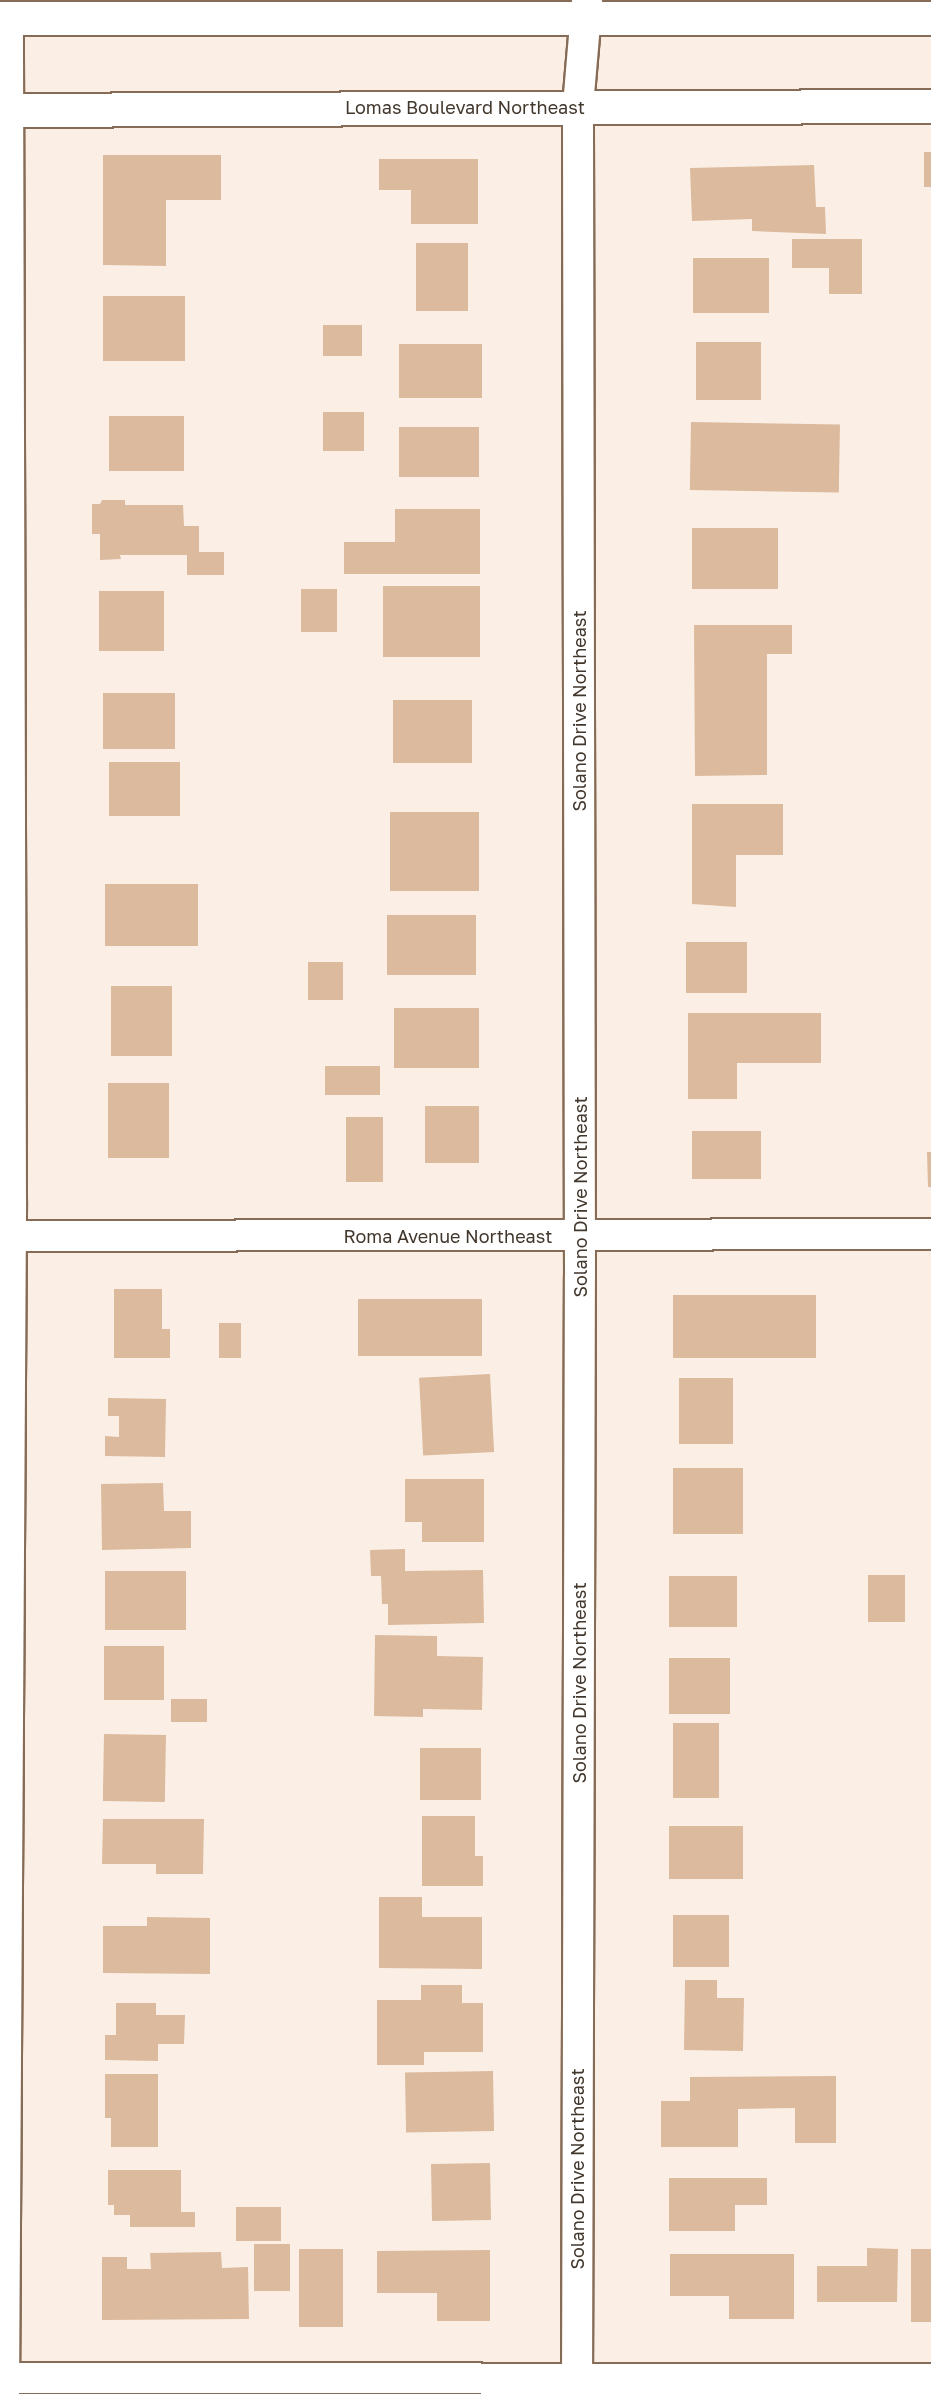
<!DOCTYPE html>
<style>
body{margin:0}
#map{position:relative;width:931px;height:2394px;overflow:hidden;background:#fbefe5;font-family:"Golos Text",sans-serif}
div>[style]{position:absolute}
.building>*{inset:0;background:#dcba9d;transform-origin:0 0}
.roads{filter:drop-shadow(2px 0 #866c56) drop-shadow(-2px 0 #866c56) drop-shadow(0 2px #866c56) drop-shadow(0 -2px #866c56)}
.street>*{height:30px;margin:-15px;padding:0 15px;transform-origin:15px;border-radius:15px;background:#fff}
.secondary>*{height:33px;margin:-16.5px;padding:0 16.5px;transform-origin:16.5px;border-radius:16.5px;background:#fff}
span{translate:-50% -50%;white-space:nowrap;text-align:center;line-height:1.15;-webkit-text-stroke:6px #fff;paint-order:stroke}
.street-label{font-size:18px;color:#42372d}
</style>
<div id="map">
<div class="building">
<i style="left:924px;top:152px;width:7px;height:35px"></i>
<i style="clip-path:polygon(103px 155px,221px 155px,221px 200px,166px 200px,166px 266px,103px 265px)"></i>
<i style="clip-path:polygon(379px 159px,478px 159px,478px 224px,411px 224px,411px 190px,379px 190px)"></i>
<i style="clip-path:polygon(814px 165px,816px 207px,825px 207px,826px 234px,752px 231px,752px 219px,692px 221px,690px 168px)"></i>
<i style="clip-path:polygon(792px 239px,862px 239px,862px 294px,829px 294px,829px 268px,792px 268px)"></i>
<i style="left:416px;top:243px;width:52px;height:68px"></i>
<i style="left:693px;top:258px;width:76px;height:55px"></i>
<i style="left:103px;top:296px;width:82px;height:65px"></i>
<i style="left:323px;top:325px;width:39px;height:31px"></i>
<i style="left:696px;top:342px;width:65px;height:58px"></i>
<i style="left:399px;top:344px;width:83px;height:54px"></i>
<i style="left:323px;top:412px;width:41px;height:39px"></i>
<i style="left:109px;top:416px;width:75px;height:55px"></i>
<i style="left:691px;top:422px;width:149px;height:68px;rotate:1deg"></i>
<i style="left:399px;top:427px;width:80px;height:50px"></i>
<i style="clip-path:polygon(102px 500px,125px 500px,125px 505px,183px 505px,184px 526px,199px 526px,199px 552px,224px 552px,224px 575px,187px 575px,187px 555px,120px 555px,121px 559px,100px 560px,100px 534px,92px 534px,92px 504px,100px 504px)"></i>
<i style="clip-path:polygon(395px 509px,480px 509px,480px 574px,344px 574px,344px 542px,395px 542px)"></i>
<i style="left:692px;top:528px;width:86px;height:61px"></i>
<i style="left:383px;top:586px;width:97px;height:71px"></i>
<i style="left:301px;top:589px;width:36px;height:43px"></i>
<i style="left:99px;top:591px;width:65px;height:60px"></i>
<i style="clip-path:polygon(694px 625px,792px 625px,792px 654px,767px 654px,767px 775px,695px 776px)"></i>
<i style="left:103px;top:693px;width:72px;height:56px"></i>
<i style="left:393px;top:700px;width:79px;height:63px"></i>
<i style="left:109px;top:762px;width:71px;height:54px"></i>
<i style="clip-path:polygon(692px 804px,783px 804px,783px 855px,736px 855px,736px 907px,692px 904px)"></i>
<i style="left:390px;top:812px;width:89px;height:79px"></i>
<i style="left:105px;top:884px;width:93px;height:62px"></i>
<i style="left:387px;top:915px;width:89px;height:60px"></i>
<i style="left:686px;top:942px;width:61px;height:51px"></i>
<i style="left:308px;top:962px;width:35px;height:38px"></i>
<i style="left:111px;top:986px;width:61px;height:70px"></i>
<i style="left:394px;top:1008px;width:85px;height:60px"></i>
<i style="clip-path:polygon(688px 1013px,821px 1013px,821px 1063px,737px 1063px,737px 1099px,688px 1099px)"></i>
<i style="left:325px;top:1066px;width:55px;height:29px"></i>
<i style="left:108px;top:1083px;width:61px;height:75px"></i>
<i style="left:425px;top:1106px;width:54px;height:57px"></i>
<i style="left:346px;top:1117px;width:37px;height:65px"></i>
<i style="left:692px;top:1131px;width:69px;height:48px"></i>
<i style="clip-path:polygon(927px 1152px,931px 1152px,931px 1187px,928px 1187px)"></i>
<i style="clip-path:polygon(114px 1289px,162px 1289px,162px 1329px,170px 1329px,170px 1358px,114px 1358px)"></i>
<i style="left:673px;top:1295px;width:143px;height:63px"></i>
<i style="left:358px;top:1299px;width:124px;height:57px"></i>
<i style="left:219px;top:1323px;width:22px;height:35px"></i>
<i style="left:490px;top:1374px;width:78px;height:71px;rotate:87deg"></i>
<i style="left:679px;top:1378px;width:54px;height:66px"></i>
<i style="clip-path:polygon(108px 1398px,166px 1399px,165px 1457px,105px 1456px,105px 1436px,119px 1437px,119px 1416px,108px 1416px)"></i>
<i style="left:673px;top:1468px;width:70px;height:66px"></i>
<i style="clip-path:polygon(405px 1479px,484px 1479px,484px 1542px,422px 1542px,422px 1522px,405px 1522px)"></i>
<i style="clip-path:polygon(163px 1483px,164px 1511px,191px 1511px,191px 1548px,102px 1550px,101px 1484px)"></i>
<i style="clip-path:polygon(405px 1549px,405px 1571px,483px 1570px,484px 1623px,388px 1625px,388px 1604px,382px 1604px,381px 1576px,371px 1576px,370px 1550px)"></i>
<i style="left:105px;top:1571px;width:81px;height:59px"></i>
<i style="left:868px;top:1575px;width:37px;height:47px"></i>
<i style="left:669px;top:1576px;width:68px;height:51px"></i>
<i style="clip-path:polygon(375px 1635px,437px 1636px,437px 1656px,483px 1657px,482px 1710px,423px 1709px,423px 1717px,374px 1716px)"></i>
<i style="left:104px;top:1646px;width:60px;height:54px"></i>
<i style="left:669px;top:1658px;width:61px;height:56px"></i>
<i style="left:171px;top:1699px;width:36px;height:23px"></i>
<i style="left:673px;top:1723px;width:46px;height:75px"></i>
<i style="left:104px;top:1734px;width:62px;height:67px;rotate:1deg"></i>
<i style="left:420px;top:1748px;width:61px;height:52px"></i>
<i style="clip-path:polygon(422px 1816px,475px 1816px,475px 1856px,483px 1856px,483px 1886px,422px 1886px)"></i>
<i style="clip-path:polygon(103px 1819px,204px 1819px,203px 1874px,156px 1874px,156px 1864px,102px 1864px)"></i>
<i style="left:669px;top:1826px;width:74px;height:53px"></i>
<i style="clip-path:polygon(379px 1897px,422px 1897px,422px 1917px,482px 1917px,482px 1969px,379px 1968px)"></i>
<i style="left:673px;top:1915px;width:56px;height:52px"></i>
<i style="clip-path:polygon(147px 1917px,210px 1918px,210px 1974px,103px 1973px,103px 1926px,147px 1926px)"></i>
<i style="clip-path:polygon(685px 1980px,717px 1980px,717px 1998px,744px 1998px,743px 2051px,684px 2050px)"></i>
<i style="clip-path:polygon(421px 1985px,462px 1985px,462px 2003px,483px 2003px,483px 2052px,424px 2052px,424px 2065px,377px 2065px,377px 2000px,421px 2000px)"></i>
<i style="clip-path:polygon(116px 2003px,156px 2003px,156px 2015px,185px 2015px,184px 2044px,158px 2044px,158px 2061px,105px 2060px,105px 2035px,116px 2035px)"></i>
<i style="left:493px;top:2071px;width:60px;height:88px;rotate:89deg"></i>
<i style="clip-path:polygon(105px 2074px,158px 2074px,158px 2147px,111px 2147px,111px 2118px,105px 2118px)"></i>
<i style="clip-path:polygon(836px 2076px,836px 2143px,795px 2143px,795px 2108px,738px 2109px,738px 2147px,661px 2147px,661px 2101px,690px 2101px,690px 2077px)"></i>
<i style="left:490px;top:2163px;width:57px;height:59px;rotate:89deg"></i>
<i style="clip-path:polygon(108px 2170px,181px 2170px,181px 2212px,195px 2212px,195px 2227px,130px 2227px,130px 2215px,114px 2215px,114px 2205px,108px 2205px)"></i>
<i style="clip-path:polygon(669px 2178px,767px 2178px,767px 2205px,735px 2205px,735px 2231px,669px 2231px)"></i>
<i style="left:236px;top:2207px;width:45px;height:34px"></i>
<i style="left:254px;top:2244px;width:36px;height:47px"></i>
<i style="clip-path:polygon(867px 2248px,898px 2249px,897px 2302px,817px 2302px,817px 2266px,867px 2266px)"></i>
<i style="left:299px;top:2249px;width:44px;height:78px"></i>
<i style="left:911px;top:2249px;width:20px;height:73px"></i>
<i style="clip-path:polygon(490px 2250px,490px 2321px,437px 2321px,437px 2293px,377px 2293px,377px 2251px)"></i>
<i style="clip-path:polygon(221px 2252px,222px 2268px,248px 2267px,249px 2319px,102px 2320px,102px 2257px,127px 2257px,127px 2269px,151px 2269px,150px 2253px)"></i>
<i style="clip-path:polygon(670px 2254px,794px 2254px,794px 2319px,729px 2319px,729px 2296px,670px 2296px)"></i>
</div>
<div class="roads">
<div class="street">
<i style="left:0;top:1236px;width:931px;rotate:-0.12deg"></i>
<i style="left:0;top:2378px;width:931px;rotate:0.06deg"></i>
<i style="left:4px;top:2394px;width:1193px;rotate:-89.66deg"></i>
<i style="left:11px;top:1201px;width:1183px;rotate:-90.15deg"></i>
<i style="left:577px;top:2394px;width:1119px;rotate:-89.85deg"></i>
<i style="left:580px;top:1275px;width:1169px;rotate:-90.1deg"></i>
<i style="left:578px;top:106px;width:106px;rotate:-85.1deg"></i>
</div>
<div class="secondary">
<i style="left:0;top:18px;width:931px"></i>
<i style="left:0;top:110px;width:931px;rotate:-0.25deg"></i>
</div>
</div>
<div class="street-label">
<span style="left:465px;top:107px">Lomas Boulevard Northeast</span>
<span style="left:579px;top:711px;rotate:-90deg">Solano Drive Northeast</span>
<span style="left:580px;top:1197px;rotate:-90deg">Solano Drive Northeast</span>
<span style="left:448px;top:1236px">Roma Avenue Northeast</span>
<span style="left:579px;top:1683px;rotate:-90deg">Solano Drive Northeast</span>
<span style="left:577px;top:2169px;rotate:-90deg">Solano Drive Northeast</span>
</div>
</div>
